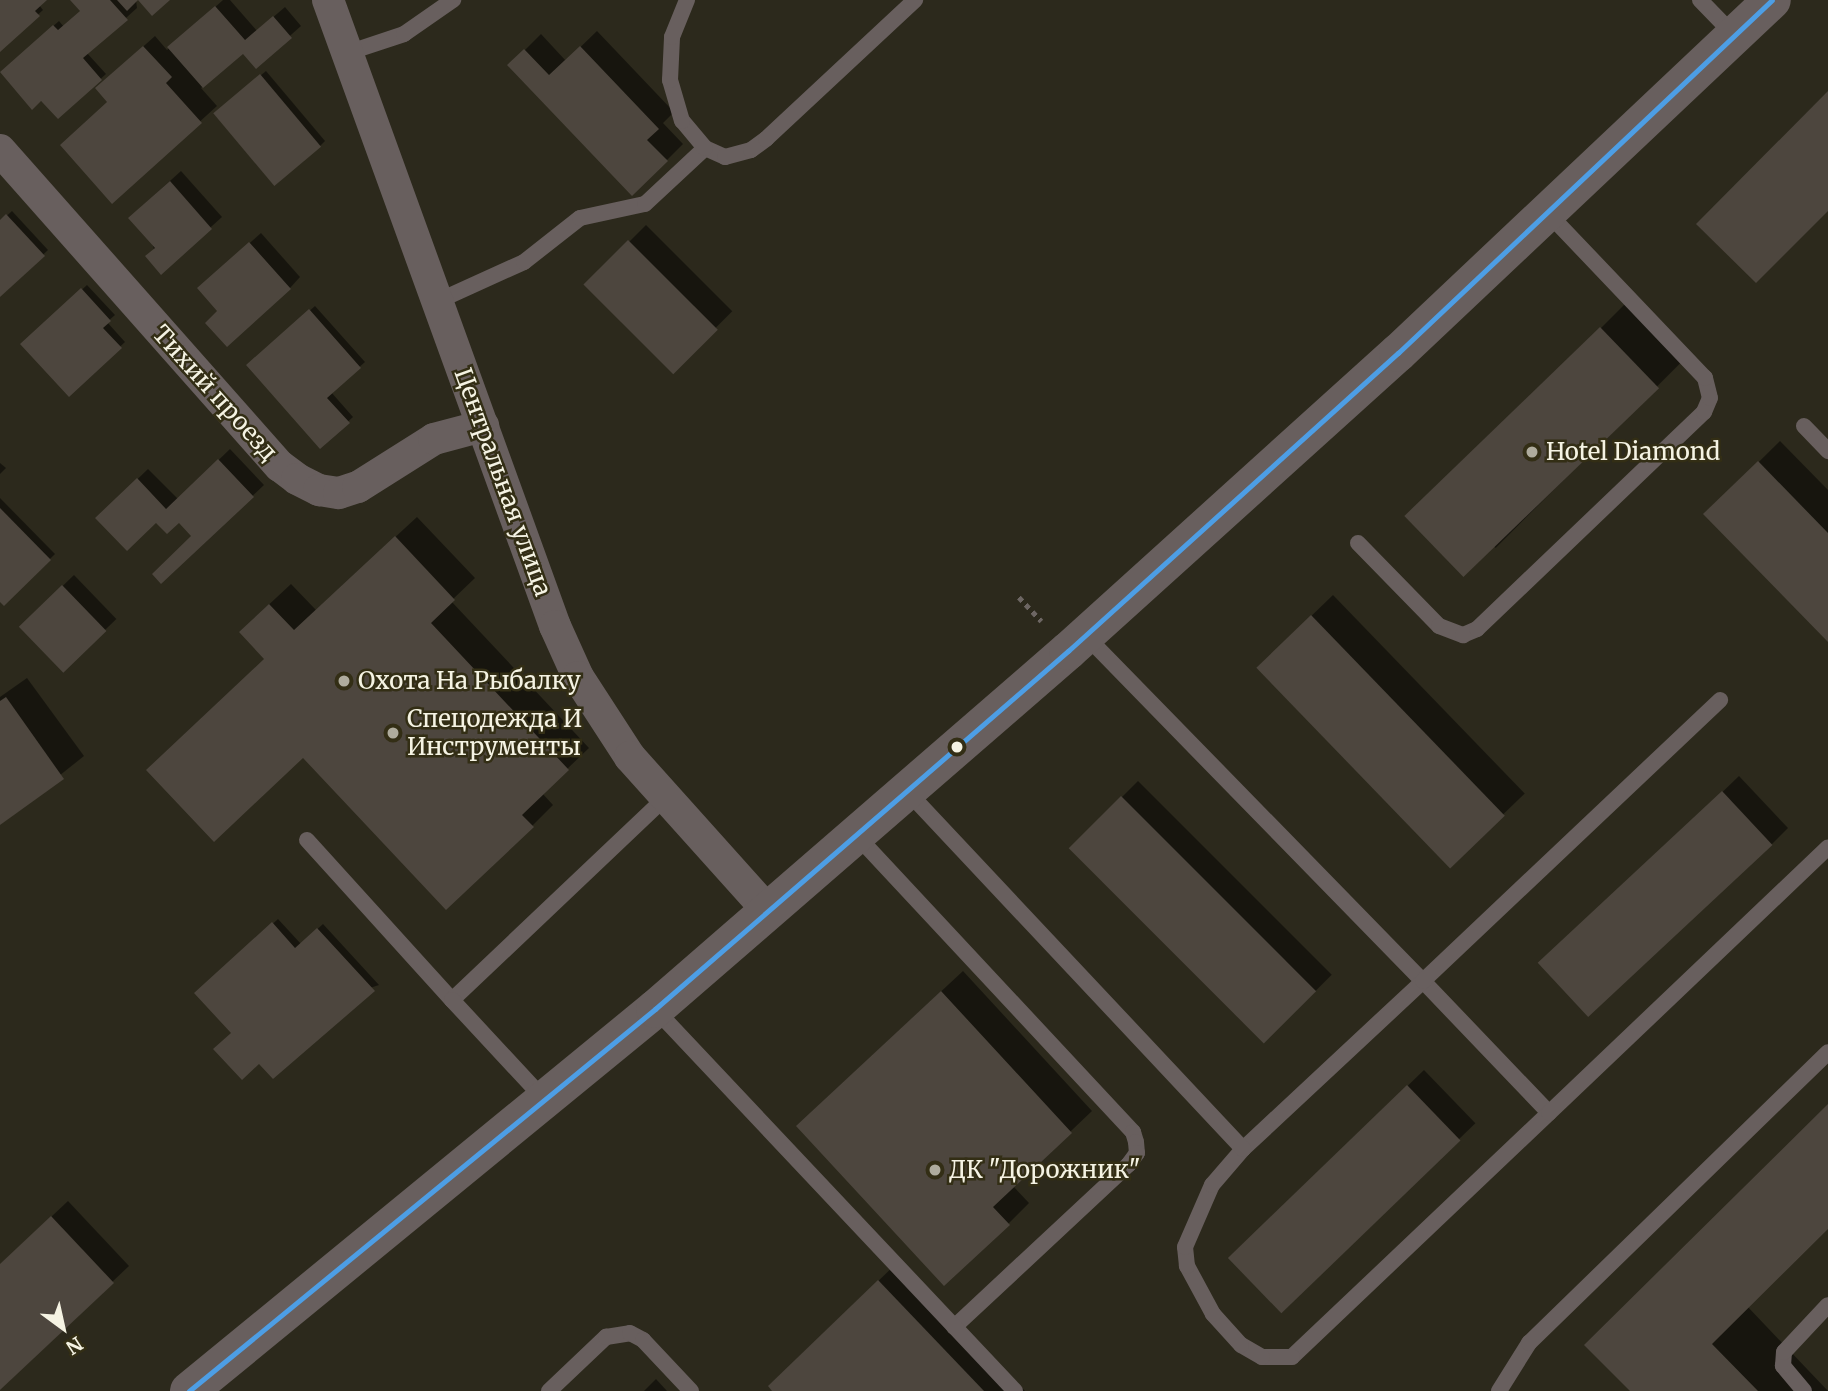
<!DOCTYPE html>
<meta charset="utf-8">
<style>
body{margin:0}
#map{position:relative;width:1828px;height:1391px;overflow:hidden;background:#2c291c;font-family:Merriweather,serif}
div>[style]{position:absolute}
.shadow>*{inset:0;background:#0007;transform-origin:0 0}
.building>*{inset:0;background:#4d463e;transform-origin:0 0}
.path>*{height:4.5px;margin-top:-2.25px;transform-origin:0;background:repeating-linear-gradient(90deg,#6d6663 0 5px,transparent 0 10px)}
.service>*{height:16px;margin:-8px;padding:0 8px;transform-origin:8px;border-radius:8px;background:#685f5e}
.minor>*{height:32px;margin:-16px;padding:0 16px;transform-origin:16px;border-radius:16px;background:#685f5e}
.tertiary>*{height:38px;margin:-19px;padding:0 19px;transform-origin:19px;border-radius:19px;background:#685f5e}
.bus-1>*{height:5px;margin:-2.5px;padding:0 2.5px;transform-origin:2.5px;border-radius:2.5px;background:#4d9ee5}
.dots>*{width:19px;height:19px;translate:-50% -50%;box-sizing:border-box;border:4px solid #332e15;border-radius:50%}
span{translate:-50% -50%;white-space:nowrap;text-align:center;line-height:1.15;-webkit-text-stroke:5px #332e15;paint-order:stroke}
.street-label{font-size:24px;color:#f5f3e3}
.poi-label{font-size:24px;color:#f5f3e3}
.left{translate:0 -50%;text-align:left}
.north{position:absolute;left:28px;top:1293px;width:70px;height:70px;-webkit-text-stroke:5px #332e15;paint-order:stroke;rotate:147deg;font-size:19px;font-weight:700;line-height:28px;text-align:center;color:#f5f3e3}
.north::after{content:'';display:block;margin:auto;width:24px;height:32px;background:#f5f3e3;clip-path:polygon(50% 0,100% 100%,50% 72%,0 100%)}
</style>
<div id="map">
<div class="shadow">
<i style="clip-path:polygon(0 0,45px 0,39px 5px,43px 10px,0 49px)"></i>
<i style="clip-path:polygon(72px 0,136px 0,137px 8px,87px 53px,106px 74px,58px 117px,6px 68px,59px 21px,64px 27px,82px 11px)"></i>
<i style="clip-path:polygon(223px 0,230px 0,257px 31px,285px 7px,301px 26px,256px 66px,243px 51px,201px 88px,217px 106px,112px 201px,108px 78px,155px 36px,167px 50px)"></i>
<i style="clip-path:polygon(597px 31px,674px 112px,663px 123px,683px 144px,667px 160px,510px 65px,541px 34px,566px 61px)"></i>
<i style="clip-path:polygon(266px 71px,325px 141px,320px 146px,220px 109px)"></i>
<i style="clip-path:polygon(181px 171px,222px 217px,161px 272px,141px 207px)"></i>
<i style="clip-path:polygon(12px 211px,48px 250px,0 295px,0 222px)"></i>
<i style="left:646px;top:225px;width:122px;height:85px;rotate:45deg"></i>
<i style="clip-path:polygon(261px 233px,300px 277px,290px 288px,219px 311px,210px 278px)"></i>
<i style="clip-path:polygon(87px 285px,115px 315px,107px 322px,125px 342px,69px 394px,23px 344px)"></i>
<i style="left:1630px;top:299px;width:81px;height:271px;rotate:45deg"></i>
<i style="clip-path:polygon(315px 306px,365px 362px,331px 392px,353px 417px,320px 447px,253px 361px)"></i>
<i style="clip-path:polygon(1780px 441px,1828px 490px,1828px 640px,1706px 514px)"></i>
<i style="clip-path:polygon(230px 449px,264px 485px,162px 582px,194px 536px,179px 520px,97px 518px,148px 469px,178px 499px)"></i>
<i style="clip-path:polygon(0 463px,6px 468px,0 474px)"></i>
<i style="clip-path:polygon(0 498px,55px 554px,4px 604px,0 599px)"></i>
<i style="clip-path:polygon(417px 517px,475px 578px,451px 601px,589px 748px,542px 793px,553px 805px,532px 826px,266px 658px,262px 611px,291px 584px,316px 610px)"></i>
<i style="left:74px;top:575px;width:61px;height:74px;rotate:46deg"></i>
<i style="left:1333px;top:595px;width:276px;height:104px;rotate:46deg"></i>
<i style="clip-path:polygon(27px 678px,84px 756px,0 823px,0 697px)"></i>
<i style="clip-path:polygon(1739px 776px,1788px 828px,1772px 844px,1559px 949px)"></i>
<i style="left:1138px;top:781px;width:274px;height:95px;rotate:45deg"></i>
<i style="clip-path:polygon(278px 919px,301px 944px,323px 924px,379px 985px,233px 1033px,197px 993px)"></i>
<i style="clip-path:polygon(963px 971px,1092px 1111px,1013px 1186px,1029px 1203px,1008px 1224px,819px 1105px)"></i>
<i style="left:1424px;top:1070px;width:74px;height:269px;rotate:46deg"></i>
<i style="clip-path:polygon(1828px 1106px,1828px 1226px,1747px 1306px,1828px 1391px,1632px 1391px)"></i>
<i style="clip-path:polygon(68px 1201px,129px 1266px,0 1388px,0 1265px)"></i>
<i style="clip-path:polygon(900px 1260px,1025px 1391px,775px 1391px,791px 1365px)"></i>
<i style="clip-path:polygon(656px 1379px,667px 1391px,644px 1391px)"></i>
</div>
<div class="building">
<i style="clip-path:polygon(0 0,47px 0,35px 11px,40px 16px,0 52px)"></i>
<i style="clip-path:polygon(70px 0,110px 0,128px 20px,83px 58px,102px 80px,58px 119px,41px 101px,32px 110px,0 72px,53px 25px,58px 30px,80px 11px)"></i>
<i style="clip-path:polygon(117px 0,170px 0,152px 16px,138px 0,127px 11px)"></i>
<i style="clip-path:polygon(215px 6px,245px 40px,273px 16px,292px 38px,256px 69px,243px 54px,203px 88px,167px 47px)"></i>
<i style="clip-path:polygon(143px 46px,172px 77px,166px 83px,202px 123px,112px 204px,60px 145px,107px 102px,95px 88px)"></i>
<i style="clip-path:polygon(580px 46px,659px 129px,647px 140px,668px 161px,632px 196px,507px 65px,524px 49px,549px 75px)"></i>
<i style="left:260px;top:74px;width:95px;height:61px;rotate:50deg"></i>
<i style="clip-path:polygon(1828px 91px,1828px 211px,1756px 283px,1696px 224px)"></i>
<i style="clip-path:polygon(170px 181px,212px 229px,161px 275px,145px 256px,155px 248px,128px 218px)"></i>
<i style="clip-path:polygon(6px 214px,45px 256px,0 297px,0 220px)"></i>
<i style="left:628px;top:240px;width:127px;height:63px;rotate:45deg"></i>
<i style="clip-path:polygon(249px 242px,291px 289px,227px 347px,205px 323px,217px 311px,197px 288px)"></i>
<i style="clip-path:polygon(81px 288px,111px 321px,103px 328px,122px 348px,69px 397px,20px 344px)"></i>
<i style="clip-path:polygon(309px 309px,361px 368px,327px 398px,350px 423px,320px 449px,246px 365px)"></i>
<i style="left:1600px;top:327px;width:85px;height:272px;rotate:46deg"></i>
<i style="clip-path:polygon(218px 459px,254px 497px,161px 584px,152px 574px,191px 536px,179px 523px,167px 534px,156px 523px,127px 551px,95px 518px,137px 478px,166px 509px)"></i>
<i style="clip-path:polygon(1758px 461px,1828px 533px,1828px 642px,1703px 514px)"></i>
<i style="clip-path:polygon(0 508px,51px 560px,4px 606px,0 602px)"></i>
<i style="clip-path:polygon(395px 536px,455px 600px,431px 623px,569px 770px,522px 815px,534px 827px,446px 910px,303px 758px,214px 842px,146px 770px,264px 659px,239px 632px,269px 604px,294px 630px)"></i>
<i style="left:62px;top:585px;width:64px;height:60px;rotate:46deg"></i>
<i style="left:1311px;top:615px;width:279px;height:76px;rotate:46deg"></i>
<i style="clip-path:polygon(6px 697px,64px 779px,0 825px,0 701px)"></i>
<i style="left:1722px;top:791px;width:74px;height:252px;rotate:47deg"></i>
<i style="left:1121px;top:796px;width:276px;height:74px;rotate:45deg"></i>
<i style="clip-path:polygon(272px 922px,295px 948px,317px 928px,375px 991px,273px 1079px,259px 1064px,242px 1080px,213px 1049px,231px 1033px,194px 993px)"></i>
<i style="clip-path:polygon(941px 991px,1072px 1133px,993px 1207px,1010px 1225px,944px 1286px,796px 1126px)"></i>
<i style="left:1407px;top:1085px;width:77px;height:249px;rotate:46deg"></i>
<i style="clip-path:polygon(1828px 1104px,1828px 1229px,1712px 1344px,1758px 1391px,1630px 1391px,1584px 1345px)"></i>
<i style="clip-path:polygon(51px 1216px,114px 1283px,0 1390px,0 1264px)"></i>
<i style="clip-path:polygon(878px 1280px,984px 1391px,772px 1391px,768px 1386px)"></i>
</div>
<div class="path">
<i style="left:1019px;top:597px;width:33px;rotate:47deg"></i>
</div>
<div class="service">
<i style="left:1700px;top:0;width:50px;rotate:45.8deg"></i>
<i style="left:347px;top:53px;width:60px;rotate:-18.4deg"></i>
<i style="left:404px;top:34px;width:60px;rotate:-34.8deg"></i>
<i style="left:705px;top:148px;width:22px;rotate:24deg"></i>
<i style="left:725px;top:157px;width:27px;rotate:-15deg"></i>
<i style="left:751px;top:150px;width:19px;rotate:-36deg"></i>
<i style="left:766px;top:139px;width:204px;rotate:-43deg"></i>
<i style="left:438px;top:301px;width:94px;rotate:-24.4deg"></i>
<i style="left:524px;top:262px;width:71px;rotate:-38.2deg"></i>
<i style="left:580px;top:218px;width:66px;rotate:-12.2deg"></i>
<i style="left:645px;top:204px;width:82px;rotate:-43deg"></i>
<i style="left:705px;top:148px;width:35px;rotate:-130deg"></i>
<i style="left:682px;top:121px;width:43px;rotate:-106.3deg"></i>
<i style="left:670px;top:80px;width:43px;rotate:-87.3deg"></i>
<i style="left:672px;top:37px;width:40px;rotate:-68deg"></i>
<i style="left:1804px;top:426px;width:35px;rotate:46deg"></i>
<i style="left:1358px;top:543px;width:116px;rotate:45.7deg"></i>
<i style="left:1439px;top:626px;width:26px;rotate:21deg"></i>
<i style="left:1463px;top:635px;width:15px;rotate:-23deg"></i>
<i style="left:1477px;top:629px;width:314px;rotate:-43.7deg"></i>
<i style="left:1704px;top:412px;width:15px;rotate:-67deg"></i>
<i style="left:1710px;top:398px;width:21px;rotate:-104deg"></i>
<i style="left:1705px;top:378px;width:229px;rotate:-133.6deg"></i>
<i style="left:1085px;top:635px;width:484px;rotate:45.7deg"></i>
<i style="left:1423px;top:981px;width:182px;rotate:46.3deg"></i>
<i style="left:1549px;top:1113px;width:354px;rotate:136.5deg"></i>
<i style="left:1292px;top:1357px;width:30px;rotate:180deg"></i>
<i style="left:1262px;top:1357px;width:24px;rotate:-150deg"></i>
<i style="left:1241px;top:1345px;width:42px;rotate:-132.1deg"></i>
<i style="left:1213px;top:1314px;width:55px;rotate:-118.4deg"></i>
<i style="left:1187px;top:1266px;width:19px;rotate:-96deg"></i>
<i style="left:1185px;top:1247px;width:68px;rotate:-66.5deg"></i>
<i style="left:1212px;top:1185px;width:48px;rotate:-49.3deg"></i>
<i style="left:1243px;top:1149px;width:246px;rotate:-43deg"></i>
<i style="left:1423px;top:981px;width:409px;rotate:-43.4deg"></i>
<i style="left:907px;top:791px;width:491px;rotate:46.8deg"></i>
<i style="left:857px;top:836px;width:405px;rotate:47deg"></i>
<i style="left:1133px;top:1132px;width:10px;rotate:73deg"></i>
<i style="left:1136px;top:1142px;width:11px;rotate:85deg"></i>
<i style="left:1137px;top:1153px;width:14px;rotate:126deg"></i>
<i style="left:1129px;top:1164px;width:239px;rotate:137deg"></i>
<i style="left:307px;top:840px;width:216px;rotate:47.8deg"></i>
<i style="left:452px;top:1000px;width:295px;rotate:-43.5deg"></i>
<i style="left:452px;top:1000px;width:137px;rotate:47.1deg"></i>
<i style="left:655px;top:1009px;width:525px;rotate:46.7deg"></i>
<i style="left:1549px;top:1113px;width:385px;rotate:-43.6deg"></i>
<i style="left:549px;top:1391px;width:79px;rotate:-43.5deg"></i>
<i style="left:606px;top:1337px;width:24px;rotate:-9deg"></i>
<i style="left:630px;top:1333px;width:15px;rotate:28deg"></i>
<i style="left:643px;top:1340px;width:70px;rotate:46.7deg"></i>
<i style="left:1499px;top:1391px;width:57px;rotate:-58deg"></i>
<i style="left:1529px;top:1343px;width:417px;rotate:-44.2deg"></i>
<i style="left:1804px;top:1391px;width:33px;rotate:-130deg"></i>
<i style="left:1783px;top:1366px;width:14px;rotate:-86deg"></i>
<i style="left:1784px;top:1352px;width:64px;rotate:-46.9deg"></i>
</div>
<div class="minor">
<i style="left:328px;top:0;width:666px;rotate:70.07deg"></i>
<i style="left:555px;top:626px;width:56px;rotate:65.7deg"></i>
<i style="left:578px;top:677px;width:95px;rotate:57deg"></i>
<i style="left:630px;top:757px;width:208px;rotate:48.1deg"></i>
<i style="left:0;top:150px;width:422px;rotate:48.5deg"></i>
<i style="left:280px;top:466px;width:21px;rotate:37deg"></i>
<i style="left:297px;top:479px;width:25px;rotate:27deg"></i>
<i style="left:319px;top:490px;width:20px;rotate:9deg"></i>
<i style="left:339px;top:493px;width:20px;rotate:-18deg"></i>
<i style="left:358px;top:487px;width:90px;rotate:-32.3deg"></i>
<i style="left:434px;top:439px;width:51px;rotate:-14.9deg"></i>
</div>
<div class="tertiary">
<i style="left:189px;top:1391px;width:603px;rotate:-39.34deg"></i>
<i style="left:655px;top:1009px;width:547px;rotate:-40.92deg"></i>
<i style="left:1068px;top:651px;width:445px;rotate:-42.1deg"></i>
<i style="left:1398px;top:353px;width:514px;rotate:-43.35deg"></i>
</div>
<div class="bus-1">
<i style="left:189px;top:1391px;width:603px;rotate:-39.34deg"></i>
<i style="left:655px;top:1009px;width:547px;rotate:-40.92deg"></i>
<i style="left:1068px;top:651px;width:445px;rotate:-42.1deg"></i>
<i style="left:1398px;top:353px;width:514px;rotate:-43.35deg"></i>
</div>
<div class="dots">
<i style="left:1532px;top:452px;background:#afac9d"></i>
<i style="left:344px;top:681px;background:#afac9d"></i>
<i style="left:393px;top:733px;background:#afac9d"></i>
<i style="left:957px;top:747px;background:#f5f3e3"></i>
<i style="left:935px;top:1170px;background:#afac9d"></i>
</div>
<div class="street-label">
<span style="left:215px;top:393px;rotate:48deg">Тихий проезд</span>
<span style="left:503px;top:482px;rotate:70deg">Центральная улица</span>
</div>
<div class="poi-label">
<span class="left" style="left:1546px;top:452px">Hotel Diamond</span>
<span class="left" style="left:358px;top:681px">Охота На Рыбалку</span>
<span class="left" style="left:407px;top:733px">Спецодежда И<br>Инструменты</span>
<span class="left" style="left:949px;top:1170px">ДК "Дорожник"</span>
</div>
<div class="north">N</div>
</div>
